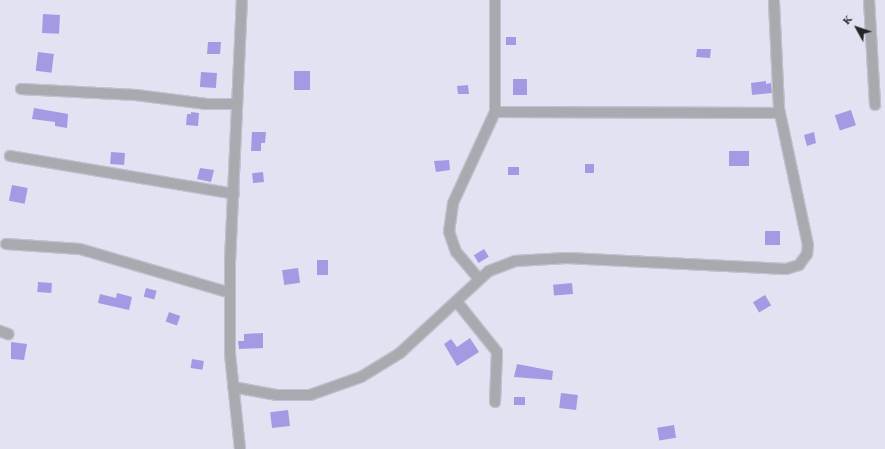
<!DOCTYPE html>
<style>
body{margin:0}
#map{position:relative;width:885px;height:449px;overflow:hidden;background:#e3e2f2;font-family:Spectral,serif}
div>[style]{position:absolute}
.building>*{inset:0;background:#a39ae4;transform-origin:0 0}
.roads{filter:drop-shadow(1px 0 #c1c0ce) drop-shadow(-1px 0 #c1c0ce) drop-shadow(0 1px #c1c0ce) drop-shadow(0 -1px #c1c0ce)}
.minor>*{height:10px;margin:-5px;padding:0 5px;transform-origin:5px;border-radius:5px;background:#a9a9b0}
span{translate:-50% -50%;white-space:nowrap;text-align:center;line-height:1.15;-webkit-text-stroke:3px #e3e2f2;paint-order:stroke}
.north{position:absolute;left:837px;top:8px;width:40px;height:40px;-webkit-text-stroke:3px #e3e2f2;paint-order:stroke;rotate:310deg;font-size:11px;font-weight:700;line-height:16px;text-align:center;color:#242429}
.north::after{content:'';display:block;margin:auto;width:14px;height:18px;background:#242429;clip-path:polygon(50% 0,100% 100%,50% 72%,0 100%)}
</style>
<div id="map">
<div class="building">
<i style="left:43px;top:14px;width:17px;height:19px;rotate:3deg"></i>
<i style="left:516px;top:37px;width:8px;height:10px;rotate:90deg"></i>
<i style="clip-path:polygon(208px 42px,221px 42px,220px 54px,207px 54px)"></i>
<i style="clip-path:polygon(697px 49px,711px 49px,710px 58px,696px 57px)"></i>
<i style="left:38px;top:52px;width:16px;height:19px;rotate:7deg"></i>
<i style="left:294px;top:71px;width:16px;height:19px"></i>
<i style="left:201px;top:72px;width:16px;height:15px;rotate:4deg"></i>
<i style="left:513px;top:79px;width:14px;height:16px"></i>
<i style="clip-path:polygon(766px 81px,766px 84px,771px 83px,772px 93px,752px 95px,751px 83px)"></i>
<i style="clip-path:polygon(468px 85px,469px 94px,458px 94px,457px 86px)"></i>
<i style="clip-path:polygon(34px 108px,68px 114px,67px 128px,55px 126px,55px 122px,32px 119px)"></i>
<i style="left:851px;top:110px;width:16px;height:17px;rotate:72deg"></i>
<i style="clip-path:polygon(191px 112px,199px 113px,198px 126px,186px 125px,187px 114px,191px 114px)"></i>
<i style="clip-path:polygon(252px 132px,266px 132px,265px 143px,261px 143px,261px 151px,251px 151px)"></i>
<i style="clip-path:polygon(814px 132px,816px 143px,807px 146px,804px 135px)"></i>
<i style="left:749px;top:151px;width:15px;height:20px;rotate:90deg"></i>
<i style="left:111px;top:152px;width:14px;height:12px;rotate:4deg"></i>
<i style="clip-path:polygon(449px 160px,450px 170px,436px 172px,434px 161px)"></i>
<i style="left:594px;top:164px;width:9px;height:9px;rotate:90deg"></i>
<i style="left:508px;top:167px;width:11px;height:8px"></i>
<i style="clip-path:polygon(200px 168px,214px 170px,211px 182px,197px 179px)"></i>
<i style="left:263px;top:172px;width:10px;height:11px;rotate:84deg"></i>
<i style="left:12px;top:185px;width:16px;height:16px;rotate:11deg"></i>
<i style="left:765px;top:231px;width:15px;height:14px"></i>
<i style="left:484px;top:249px;width:9px;height:12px;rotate:58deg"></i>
<i style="left:328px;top:260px;width:15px;height:11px;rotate:90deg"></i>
<i style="left:298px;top:268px;width:15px;height:16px;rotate:82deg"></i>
<i style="left:38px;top:282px;width:14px;height:10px;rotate:4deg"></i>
<i style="left:572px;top:283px;width:11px;height:19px;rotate:85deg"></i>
<i style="left:146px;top:288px;width:11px;height:9px;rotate:15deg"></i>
<i style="clip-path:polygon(117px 293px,132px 297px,129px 310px,98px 303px,100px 294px,116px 298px)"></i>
<i style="left:765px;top:295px;width:12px;height:14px;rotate:59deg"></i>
<i style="left:169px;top:312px;width:12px;height:10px;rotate:20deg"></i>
<i style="clip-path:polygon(263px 333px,263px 348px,239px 349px,238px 341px,244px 341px,244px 334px)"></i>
<i style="clip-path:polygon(470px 338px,479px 352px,457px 366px,444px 344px,451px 339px,457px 347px)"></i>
<i style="clip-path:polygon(11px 342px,27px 344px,24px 360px,11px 359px)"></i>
<i style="left:192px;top:359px;width:12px;height:9px;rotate:9deg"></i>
<i style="clip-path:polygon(517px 364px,553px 371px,552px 380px,514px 377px)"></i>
<i style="left:561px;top:393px;width:17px;height:15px;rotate:7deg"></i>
<i style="left:514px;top:397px;width:11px;height:8px"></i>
<i style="left:288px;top:410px;width:16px;height:18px;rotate:83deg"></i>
<i style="left:674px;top:425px;width:13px;height:17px;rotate:81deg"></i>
</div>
<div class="roads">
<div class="minor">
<i style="left:869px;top:0;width:105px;rotate:86.7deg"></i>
<i style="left:21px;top:89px;width:115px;rotate:3deg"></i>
<i style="left:136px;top:95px;width:71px;rotate:7.3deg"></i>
<i style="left:206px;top:104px;width:31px"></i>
<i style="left:495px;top:112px;width:285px;rotate:0.2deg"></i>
<i style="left:10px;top:156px;width:227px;rotate:9.6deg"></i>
<i style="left:6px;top:244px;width:74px;rotate:3.9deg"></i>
<i style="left:80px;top:249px;width:156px;rotate:16.3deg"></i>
<i style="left:479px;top:279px;width:35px;rotate:-130deg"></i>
<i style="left:456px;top:252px;width:21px;rotate:-109deg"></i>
<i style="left:449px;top:232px;width:29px;rotate:-82deg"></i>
<i style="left:453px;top:203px;width:100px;rotate:-65.2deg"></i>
<i style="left:495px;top:112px;width:112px;rotate:-90deg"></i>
<i style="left:457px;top:302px;width:64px;rotate:51.3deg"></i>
<i style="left:497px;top:352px;width:50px;rotate:92.3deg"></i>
<i style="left:0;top:331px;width:9px;rotate:21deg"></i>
<i style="left:233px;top:387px;width:45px;rotate:10.3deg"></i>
<i style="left:277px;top:395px;width:33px"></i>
<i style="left:310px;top:395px;width:54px;rotate:-19.4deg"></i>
<i style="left:361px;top:377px;width:46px;rotate:-31.6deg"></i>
<i style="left:400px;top:353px;width:121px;rotate:-42.7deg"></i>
<i style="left:489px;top:271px;width:28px;rotate:-21deg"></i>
<i style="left:515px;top:261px;width:52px;rotate:-3.3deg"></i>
<i style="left:567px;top:258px;width:219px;rotate:2.9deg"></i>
<i style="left:786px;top:269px;width:14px;rotate:-17deg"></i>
<i style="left:799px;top:265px;width:14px;rotate:-54deg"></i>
<i style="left:807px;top:254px;width:9px;rotate:-84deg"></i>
<i style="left:808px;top:245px;width:140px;rotate:-102deg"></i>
<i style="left:779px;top:108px;width:108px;rotate:-92.7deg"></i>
<i style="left:240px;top:449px;width:96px;rotate:-96deg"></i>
<i style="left:230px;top:354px;width:92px;rotate:-90deg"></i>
<i style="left:230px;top:262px;width:262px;rotate:-87.4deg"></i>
</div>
</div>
<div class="north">K</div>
</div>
